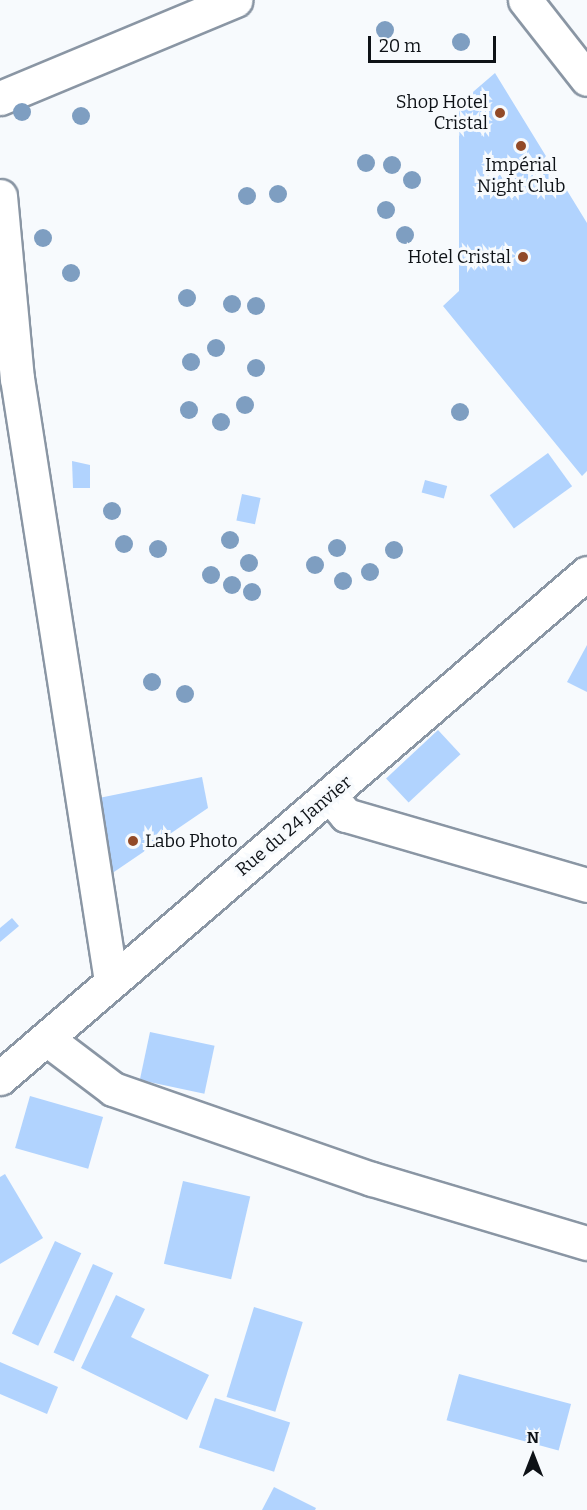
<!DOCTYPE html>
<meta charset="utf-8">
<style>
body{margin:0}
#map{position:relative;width:587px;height:1510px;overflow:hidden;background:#f7fafd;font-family:Bitter,serif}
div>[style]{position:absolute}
.building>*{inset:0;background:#b1d3fe;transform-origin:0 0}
.roads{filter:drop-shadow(2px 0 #8a96a4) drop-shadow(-2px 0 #8a96a4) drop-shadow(0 2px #8a96a4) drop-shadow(0 -2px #8a96a4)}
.minor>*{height:33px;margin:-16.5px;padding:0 16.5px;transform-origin:16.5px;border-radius:16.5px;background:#fff}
.trees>*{width:18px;height:18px;margin:-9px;border-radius:50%;background:#7e9ec1}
.dots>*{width:16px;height:16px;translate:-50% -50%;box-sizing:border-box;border:3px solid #f7fafd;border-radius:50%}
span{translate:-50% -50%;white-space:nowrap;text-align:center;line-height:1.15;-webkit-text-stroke:6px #f7fafd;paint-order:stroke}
.poi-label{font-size:18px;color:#0e1217}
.right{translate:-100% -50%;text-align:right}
.left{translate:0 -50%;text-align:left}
.street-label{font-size:18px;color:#0e1217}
.north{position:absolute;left:503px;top:1426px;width:60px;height:60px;-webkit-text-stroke:4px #f7fafd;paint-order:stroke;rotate:0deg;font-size:16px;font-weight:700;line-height:24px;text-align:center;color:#0e1217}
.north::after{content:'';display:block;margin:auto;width:21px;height:27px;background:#0e1217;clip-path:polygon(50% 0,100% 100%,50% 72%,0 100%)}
.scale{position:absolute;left:368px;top:36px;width:128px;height:27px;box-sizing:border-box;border:3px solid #0e1217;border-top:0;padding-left:8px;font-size:18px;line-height:21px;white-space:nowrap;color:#0e1217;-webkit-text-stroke:4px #f7fafd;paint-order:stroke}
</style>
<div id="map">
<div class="building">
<i style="clip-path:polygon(495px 73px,587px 223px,587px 471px,582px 476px,443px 306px,459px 291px,459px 104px)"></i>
<i style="left:548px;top:453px;width:41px;height:72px;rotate:54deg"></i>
<i style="clip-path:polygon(72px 461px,90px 465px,90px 488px,73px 488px)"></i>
<i style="left:425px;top:480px;width:23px;height:13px;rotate:15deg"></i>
<i style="left:242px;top:494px;width:19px;height:27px;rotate:12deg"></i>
<i style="clip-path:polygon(587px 645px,587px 692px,567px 682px)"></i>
<i style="left:438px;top:730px;width:33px;height:71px;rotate:47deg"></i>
<i style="clip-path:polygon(202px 777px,208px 808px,111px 874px,99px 798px)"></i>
<i style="clip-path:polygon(12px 918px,19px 926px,0 942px,0 928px)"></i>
<i style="left:150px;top:1032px;width:66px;height:49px;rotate:12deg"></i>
<i style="left:30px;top:1096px;width:76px;height:54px;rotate:16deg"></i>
<i style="clip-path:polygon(5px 1174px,43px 1238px,0 1264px,0 1177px)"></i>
<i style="left:183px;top:1181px;width:69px;height:85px;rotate:13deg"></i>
<i style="left:55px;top:1241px;width:29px;height:102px;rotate:25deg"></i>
<i style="left:93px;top:1264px;width:22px;height:97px;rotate:24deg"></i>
<i style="clip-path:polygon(116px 1295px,145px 1309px,131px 1337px,209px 1375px,187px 1420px,81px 1368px)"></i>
<i style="left:254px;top:1307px;width:51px;height:94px;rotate:17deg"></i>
<i style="clip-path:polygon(0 1362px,58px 1387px,47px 1414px,0 1394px)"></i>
<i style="left:459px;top:1374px;width:116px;height:48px;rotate:15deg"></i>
<i style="left:215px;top:1398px;width:79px;height:52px;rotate:18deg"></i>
<i style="clip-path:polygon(274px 1487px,316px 1508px,315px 1510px,262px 1510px)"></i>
</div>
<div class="roads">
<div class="minor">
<i style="left:525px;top:0;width:100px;rotate:51.9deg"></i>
<i style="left:0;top:98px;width:255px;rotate:-22.6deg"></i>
<i style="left:0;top:196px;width:183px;rotate:84.7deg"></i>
<i style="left:17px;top:378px;width:610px;rotate:81.14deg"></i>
<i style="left:330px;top:796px;width:25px;rotate:50deg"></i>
<i style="left:346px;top:815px;width:251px;rotate:16.2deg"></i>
<i style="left:47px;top:1039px;width:83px;rotate:37.1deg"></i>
<i style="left:113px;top:1089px;width:274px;rotate:19.2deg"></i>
<i style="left:372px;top:1179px;width:224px;rotate:16.6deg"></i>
<i style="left:0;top:1078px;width:774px;rotate:-40.71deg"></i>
</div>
</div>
<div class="trees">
<i style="left:385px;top:30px"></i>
<i style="left:461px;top:42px"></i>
<i style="left:22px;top:112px"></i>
<i style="left:81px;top:116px"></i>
<i style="left:366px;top:163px"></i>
<i style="left:392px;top:165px"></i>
<i style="left:412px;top:180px"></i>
<i style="left:278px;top:194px"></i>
<i style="left:247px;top:196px"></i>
<i style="left:386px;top:210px"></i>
<i style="left:405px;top:235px"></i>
<i style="left:43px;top:238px"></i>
<i style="left:71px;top:273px"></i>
<i style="left:187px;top:298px"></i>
<i style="left:232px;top:304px"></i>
<i style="left:256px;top:306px"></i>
<i style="left:216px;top:348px"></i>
<i style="left:191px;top:362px"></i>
<i style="left:256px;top:368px"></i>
<i style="left:245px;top:405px"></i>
<i style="left:189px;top:410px"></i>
<i style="left:460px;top:412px"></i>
<i style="left:221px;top:422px"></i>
<i style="left:112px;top:511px"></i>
<i style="left:230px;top:540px"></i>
<i style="left:124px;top:544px"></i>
<i style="left:337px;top:548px"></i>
<i style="left:158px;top:549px"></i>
<i style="left:394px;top:550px"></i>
<i style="left:249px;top:563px"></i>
<i style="left:315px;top:565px"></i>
<i style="left:370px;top:572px"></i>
<i style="left:211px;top:575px"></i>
<i style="left:343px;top:581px"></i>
<i style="left:232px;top:585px"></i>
<i style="left:252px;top:592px"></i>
<i style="left:152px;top:682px"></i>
<i style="left:185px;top:694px"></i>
</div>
<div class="dots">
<i style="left:500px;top:113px;background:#924a28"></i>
<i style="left:521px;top:146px;background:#924a28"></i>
<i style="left:523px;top:257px;background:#924a28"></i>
<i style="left:133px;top:841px;background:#924a28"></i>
</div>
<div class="poi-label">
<span class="right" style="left:488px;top:113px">Shop Hotel<br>Cristal</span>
<span style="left:521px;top:176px">Impérial<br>Night Club</span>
<span class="right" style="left:511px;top:257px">Hotel Cristal</span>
<span class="left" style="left:145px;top:841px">Labo Photo</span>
</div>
<div class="street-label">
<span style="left:294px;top:826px;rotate:-40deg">Rue du 24 Janvier</span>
</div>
<div class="north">N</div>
<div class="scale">20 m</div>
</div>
